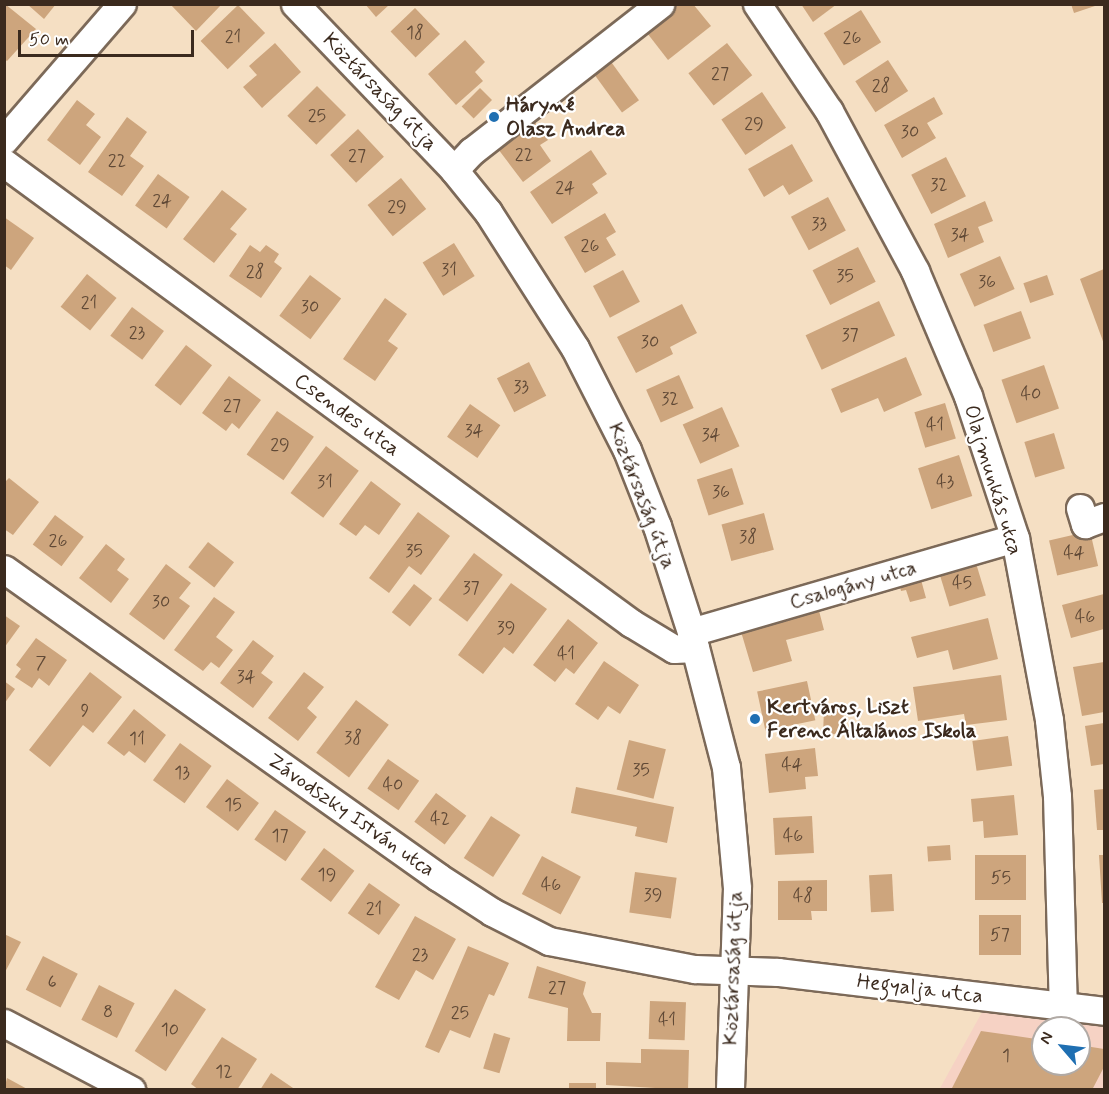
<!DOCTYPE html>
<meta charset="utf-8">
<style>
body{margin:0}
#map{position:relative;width:1109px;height:1094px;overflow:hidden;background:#f5dfc3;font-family:Mynerve,sans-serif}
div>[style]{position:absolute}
.built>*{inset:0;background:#f6d2c4}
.building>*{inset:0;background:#cda57d;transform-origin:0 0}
.roads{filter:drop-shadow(2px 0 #7c6958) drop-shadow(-2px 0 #7c6958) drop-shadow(0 2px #7c6958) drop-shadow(0 -2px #7c6958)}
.minor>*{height:27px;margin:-13.5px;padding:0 13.5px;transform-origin:13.5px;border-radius:13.5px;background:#fff}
.dots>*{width:16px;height:16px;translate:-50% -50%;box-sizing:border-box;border:3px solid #fff;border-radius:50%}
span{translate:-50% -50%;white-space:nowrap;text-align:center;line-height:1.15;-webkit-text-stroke:4.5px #fff;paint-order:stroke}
.number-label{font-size:18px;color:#604936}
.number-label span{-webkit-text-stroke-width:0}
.street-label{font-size:21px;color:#3b2a1e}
.poi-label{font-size:21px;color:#3b2a1e;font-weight:700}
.left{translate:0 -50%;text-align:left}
.frame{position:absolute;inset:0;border:6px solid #3b2a1e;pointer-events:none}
.north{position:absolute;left:1031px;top:1016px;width:60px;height:60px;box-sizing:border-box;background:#fff;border:2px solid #b1aaa5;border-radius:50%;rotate:298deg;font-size:16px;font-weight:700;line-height:24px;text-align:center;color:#3b2a1e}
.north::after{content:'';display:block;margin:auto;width:21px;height:27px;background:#1f6fb2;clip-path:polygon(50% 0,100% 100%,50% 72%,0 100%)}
.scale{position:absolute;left:18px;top:30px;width:176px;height:27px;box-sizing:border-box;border:3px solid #3b2a1e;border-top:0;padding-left:8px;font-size:18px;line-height:21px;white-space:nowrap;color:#3b2a1e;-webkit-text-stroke:4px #fff;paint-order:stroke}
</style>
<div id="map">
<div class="built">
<i style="clip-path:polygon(evenodd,986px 1005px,1104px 1021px,1104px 1089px,939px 1090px,986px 1005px,1043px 1028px,1079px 1028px,1079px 1064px,1043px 1064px,1043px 1028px)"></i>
</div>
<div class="building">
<i style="clip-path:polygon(5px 4px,36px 29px,7px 61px,4px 59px)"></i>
<i style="clip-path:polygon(27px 4px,56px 4px,44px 19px)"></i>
<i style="clip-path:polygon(170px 4px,222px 4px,196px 31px)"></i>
<i style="clip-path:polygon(365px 4px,390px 4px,376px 17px)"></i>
<i style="clip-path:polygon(674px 4px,693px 4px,711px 26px,668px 60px,644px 29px)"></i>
<i style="clip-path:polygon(801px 4px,837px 4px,813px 22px)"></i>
<i style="clip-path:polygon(1071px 4px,1098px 4px,1098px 5px,1074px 13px)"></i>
<i style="left:238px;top:5px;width:39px;height:52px;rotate:46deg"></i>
<i style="left:415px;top:8px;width:36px;height:34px;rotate:46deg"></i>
<i style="left:861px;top:10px;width:38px;height:44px;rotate:58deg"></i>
<i style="clip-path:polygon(465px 40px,485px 62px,475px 72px,483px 81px,456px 105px,428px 74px)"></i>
<i style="clip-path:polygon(275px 43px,301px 72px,262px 108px,243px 87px,257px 75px,249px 66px)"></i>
<i style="left:727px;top:43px;width:41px;height:49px;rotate:52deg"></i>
<i style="left:609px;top:59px;width:51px;height:21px;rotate:54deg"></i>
<i style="left:888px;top:60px;width:37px;height:39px;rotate:57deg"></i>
<i style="left:317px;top:86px;width:41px;height:42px;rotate:45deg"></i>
<i style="left:480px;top:88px;width:17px;height:26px;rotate:45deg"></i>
<i style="left:762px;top:92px;width:43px;height:49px;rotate:56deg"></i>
<i style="clip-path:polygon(934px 97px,943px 114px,927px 123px,936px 138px,902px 158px,884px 125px)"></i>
<i style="clip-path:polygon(77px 100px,95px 114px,86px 125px,101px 137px,80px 165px,47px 140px)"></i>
<i style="clip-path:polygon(127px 117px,147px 132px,130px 156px,144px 166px,122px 196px,88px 172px)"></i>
<i style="clip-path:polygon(534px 121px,548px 140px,540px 145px,551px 161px,523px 182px,498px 149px)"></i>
<i style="left:358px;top:129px;width:38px;height:38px;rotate:47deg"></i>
<i style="clip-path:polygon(792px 144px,813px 181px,789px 195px,783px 185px,764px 197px,748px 169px)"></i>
<i style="clip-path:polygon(591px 150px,607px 174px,592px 184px,598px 193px,552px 224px,530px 192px)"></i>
<i style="left:946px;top:157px;width:44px;height:39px;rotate:63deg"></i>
<i style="left:158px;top:174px;width:39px;height:39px;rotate:36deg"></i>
<i style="left:401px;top:178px;width:40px;height:43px;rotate:51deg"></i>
<i style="clip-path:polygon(222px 190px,247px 209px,230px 229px,237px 234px,214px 263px,183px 239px)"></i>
<i style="left:828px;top:197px;width:38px;height:42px;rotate:62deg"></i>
<i style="clip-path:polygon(985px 201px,993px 221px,978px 227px,984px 242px,948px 258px,934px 224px)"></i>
<i style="clip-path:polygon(605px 213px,616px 232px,606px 238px,616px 255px,585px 273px,564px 237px)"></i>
<i style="clip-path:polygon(4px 217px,34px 238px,11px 270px,4px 265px)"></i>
<i style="left:454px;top:243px;width:39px;height:37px;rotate:58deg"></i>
<i style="clip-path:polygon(250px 245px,260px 252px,266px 245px,279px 254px,274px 262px,282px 268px,261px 298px,229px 276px)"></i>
<i style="left:858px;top:247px;width:39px;height:51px;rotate:63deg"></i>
<i style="left:1000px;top:256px;width:36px;height:44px;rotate:66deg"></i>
<i style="clip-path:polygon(1104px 269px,1104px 344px,1080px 279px)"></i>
<i style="left:623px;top:270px;width:36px;height:34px;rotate:62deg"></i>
<i style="left:87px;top:274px;width:38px;height:42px;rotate:39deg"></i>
<i style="left:310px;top:275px;width:39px;height:51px;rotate:37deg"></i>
<i style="left:1047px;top:275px;width:21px;height:25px;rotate:71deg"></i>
<i style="clip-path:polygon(385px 298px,407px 314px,388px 341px,398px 348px,375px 381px,343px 359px)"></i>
<i style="left:879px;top:301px;width:38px;height:81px;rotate:65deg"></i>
<i style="clip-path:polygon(682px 304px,697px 333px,670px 347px,673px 354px,636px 373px,617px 337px)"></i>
<i style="left:132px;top:307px;width:40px;height:36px;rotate:37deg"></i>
<i style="left:1021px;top:311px;width:29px;height:40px;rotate:70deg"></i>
<i style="left:186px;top:345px;width:33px;height:51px;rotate:38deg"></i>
<i style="clip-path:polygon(906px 357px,922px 395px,884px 412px,878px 398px,841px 413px,831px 389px)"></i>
<i style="left:529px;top:362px;width:38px;height:36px;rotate:63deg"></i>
<i style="left:1044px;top:365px;width:46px;height:45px;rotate:71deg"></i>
<i style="left:679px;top:375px;width:36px;height:36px;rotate:66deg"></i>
<i style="clip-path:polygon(229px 376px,261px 400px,239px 429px,232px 423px,226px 431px,202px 413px)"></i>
<i style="left:945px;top:403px;width:37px;height:32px;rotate:73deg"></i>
<i style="left:470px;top:404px;width:37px;height:40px;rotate:35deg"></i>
<i style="left:722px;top:407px;width:43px;height:43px;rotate:66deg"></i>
<i style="left:277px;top:411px;width:45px;height:53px;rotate:35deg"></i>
<i style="left:1054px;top:433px;width:37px;height:31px;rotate:73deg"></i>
<i style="left:326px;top:446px;width:41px;height:59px;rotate:37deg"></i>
<i style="left:959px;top:455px;width:43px;height:43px;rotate:72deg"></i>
<i style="left:732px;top:468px;width:38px;height:37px;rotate:72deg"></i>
<i style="clip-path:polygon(9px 478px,39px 502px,13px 535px,4px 529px,4px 483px)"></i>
<i style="clip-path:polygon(371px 481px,401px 504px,379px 535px,365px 525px,356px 536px,339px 524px)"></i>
<i style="clip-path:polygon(418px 512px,450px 536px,421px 575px,409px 566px,389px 593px,369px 578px)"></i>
<i style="left:764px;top:513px;width:38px;height:44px;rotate:75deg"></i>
<i style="left:55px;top:515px;width:36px;height:37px;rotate:37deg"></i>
<i style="left:1090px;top:531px;width:36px;height:42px;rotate:77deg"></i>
<i style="left:208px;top:542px;width:33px;height:32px;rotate:38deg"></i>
<i style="clip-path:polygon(106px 544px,125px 559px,117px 570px,129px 579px,111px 603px,79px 578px)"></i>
<i style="left:474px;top:553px;width:36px;height:59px;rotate:37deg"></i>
<i style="left:975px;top:560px;width:37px;height:38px;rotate:73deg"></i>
<i style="clip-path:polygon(166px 564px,191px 583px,179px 598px,190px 606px,164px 640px,129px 614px)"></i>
<i style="clip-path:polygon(920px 576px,926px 598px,910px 602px,906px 590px,901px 591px,899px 582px)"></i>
<i style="clip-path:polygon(511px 583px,547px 609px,513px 654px,504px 647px,483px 674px,458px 655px)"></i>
<i style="left:414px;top:584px;width:23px;height:36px;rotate:38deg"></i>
<i style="clip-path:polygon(1104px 594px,1104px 629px,1071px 638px,1062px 605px)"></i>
<i style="clip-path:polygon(214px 597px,235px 612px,216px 637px,233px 650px,219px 668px,211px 662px,203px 671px,174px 650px)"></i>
<i style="clip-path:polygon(817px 603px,824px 630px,786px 640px,792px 661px,753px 672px,739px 625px)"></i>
<i style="clip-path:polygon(4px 615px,20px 626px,4px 648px)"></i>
<i style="clip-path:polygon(988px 618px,998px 659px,953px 670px,948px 650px,917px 658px,911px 637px)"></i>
<i style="clip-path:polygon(568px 619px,598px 643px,574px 674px,566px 668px,555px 682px,533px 665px)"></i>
<i style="clip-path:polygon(36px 638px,67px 660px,49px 686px,39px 678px,32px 688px,15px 677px,21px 669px,16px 665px)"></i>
<i style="clip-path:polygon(253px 640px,274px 656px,261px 673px,273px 682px,253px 708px,220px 683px)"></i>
<i style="clip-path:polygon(604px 661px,639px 685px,620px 714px,608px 706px,598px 720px,575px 704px)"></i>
<i style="clip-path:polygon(1104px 662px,1104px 712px,1082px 716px,1073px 667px)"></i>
<i style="clip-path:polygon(90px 672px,122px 697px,93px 733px,83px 725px,50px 767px,29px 750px)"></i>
<i style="clip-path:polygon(304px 672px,324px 687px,307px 708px,317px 717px,298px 741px,268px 718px)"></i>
<i style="clip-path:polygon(1001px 675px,1007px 720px,966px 725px,964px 714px,918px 721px,913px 687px)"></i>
<i style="clip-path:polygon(4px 681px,15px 689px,4px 704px)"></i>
<i style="left:807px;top:681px;width:40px;height:51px;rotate:78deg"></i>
<i style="left:356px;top:700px;width:41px;height:66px;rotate:37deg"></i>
<i style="clip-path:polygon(842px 705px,846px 732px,823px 736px,824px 708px)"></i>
<i style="clip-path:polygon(134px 709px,166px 735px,145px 763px,129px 751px,124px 756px,107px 743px)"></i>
<i style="clip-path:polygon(1104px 723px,1104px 764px,1091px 766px,1085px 726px)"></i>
<i style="left:1008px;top:736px;width:30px;height:36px;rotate:82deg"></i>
<i style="left:629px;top:740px;width:38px;height:51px;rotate:14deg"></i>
<i style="left:180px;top:743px;width:39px;height:46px;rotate:36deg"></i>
<i style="clip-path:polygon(815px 748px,818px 776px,805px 777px,806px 789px,769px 793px,765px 754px)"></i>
<i style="left:388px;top:759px;width:38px;height:36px;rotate:35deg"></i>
<i style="left:227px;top:779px;width:40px;height:35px;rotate:37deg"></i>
<i style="clip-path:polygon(576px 787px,674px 807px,667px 843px,635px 836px,637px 827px,571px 813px)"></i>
<i style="clip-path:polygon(1104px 789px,1104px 830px,1097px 830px,1094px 790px)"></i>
<i style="left:436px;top:793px;width:38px;height:36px;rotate:37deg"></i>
<i style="clip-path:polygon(1014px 795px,1018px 835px,984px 838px,983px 821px,973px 822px,971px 799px)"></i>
<i style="left:275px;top:810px;width:38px;height:36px;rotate:35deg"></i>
<i style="left:491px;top:816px;width:35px;height:50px;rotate:33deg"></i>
<i style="left:812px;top:816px;width:37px;height:39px;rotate:87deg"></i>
<i style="left:950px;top:845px;width:15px;height:23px;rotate:86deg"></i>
<i style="left:324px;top:848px;width:38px;height:39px;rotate:37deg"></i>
<i style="left:1026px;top:855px;width:45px;height:51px;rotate:90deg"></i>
<i style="clip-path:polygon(1099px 855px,1104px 855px,1104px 903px,1102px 903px)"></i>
<i style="left:542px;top:856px;width:44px;height:43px;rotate:28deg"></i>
<i style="left:635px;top:872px;width:42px;height:41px;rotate:8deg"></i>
<i style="left:892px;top:874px;width:37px;height:23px;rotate:87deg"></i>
<i style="clip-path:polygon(827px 880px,827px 911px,811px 911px,812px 920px,778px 920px,778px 881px)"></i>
<i style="left:369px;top:883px;width:38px;height:37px;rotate:35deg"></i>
<i style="left:1021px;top:915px;width:40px;height:42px;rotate:90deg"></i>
<i style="clip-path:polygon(415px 916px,456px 939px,433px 980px,416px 970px,399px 1000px,375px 987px)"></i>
<i style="clip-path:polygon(4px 934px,21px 942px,4px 974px)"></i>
<i style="clip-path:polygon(468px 946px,509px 963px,494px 996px,489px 994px,470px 1038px,450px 1030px,439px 1053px,425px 1047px)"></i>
<i style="left:43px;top:956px;width:39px;height:38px;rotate:27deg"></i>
<i style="clip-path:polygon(537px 966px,586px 982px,583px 994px,592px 1013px,601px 1013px,600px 1041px,567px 1041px,568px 1008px,528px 998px)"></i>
<i style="left:99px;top:985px;width:40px;height:39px;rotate:27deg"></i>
<i style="left:175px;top:989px;width:37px;height:74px;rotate:33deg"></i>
<i style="left:650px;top:1001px;width:36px;height:38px;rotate:2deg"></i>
<i style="clip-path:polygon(981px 1031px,1043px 1040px,1043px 1064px,1079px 1064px,1079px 1045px,1104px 1049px,1104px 1067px,1092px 1090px,951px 1090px)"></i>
<i style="left:494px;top:1033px;width:17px;height:37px;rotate:17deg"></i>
<i style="clip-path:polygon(222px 1037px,257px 1059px,237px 1090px,199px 1090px,191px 1084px)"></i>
<i style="clip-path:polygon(641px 1049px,689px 1050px,688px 1090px,606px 1085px,606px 1062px,641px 1063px)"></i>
<i style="clip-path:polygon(271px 1073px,296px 1090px,260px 1090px)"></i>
<i style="clip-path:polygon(7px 1078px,29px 1090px,4px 1090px)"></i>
<i style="left:569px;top:1083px;width:27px;height:7px"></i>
</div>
<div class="roads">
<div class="minor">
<i style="left:295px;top:4px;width:230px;rotate:46.2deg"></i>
<i style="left:454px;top:170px;width:54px;rotate:51deg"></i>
<i style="left:488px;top:212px;width:161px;rotate:57.4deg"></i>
<i style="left:575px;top:348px;width:114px;rotate:63deg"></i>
<i style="left:627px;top:450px;width:82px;rotate:68.5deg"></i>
<i style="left:657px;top:526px;width:111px;rotate:72.2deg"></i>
<i style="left:691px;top:632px;width:139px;rotate:75.5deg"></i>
<i style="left:726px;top:767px;width:121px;rotate:84.8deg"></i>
<i style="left:737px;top:888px;width:202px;rotate:92deg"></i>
<i style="left:757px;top:4px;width:129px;rotate:56.1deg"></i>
<i style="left:829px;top:111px;width:182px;rotate:61.7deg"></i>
<i style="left:915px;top:271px;width:136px;rotate:67deg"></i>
<i style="left:968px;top:396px;width:150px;rotate:71.7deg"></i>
<i style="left:1015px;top:538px;width:185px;rotate:79.4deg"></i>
<i style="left:1049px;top:720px;width:76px;rotate:84deg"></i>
<i style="left:1057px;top:796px;width:210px;rotate:88.4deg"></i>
<i style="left:4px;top:140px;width:180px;rotate:-49.1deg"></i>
<i style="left:4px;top:163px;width:778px;rotate:36.27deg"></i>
<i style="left:631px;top:623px;width:50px;rotate:31.2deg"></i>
<i style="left:674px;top:649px;width:21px;rotate:-3deg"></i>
<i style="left:454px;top:170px;width:26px;rotate:-47deg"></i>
<i style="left:472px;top:151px;width:239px;rotate:-38deg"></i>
<i style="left:1080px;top:508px;width:17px;rotate:73deg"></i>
<i style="left:1085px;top:524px;width:20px;rotate:-20deg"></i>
<i style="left:4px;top:569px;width:532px;rotate:35.36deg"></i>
<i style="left:438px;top:877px;width:64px;rotate:32.9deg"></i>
<i style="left:492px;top:912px;width:64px;rotate:27deg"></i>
<i style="left:549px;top:941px;width:149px;rotate:10.9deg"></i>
<i style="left:695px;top:969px;width:83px;rotate:2.1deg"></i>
<i style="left:778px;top:972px;width:328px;rotate:6.8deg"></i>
<i style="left:691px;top:632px;width:337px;rotate:-16.2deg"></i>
<i style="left:4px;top:1023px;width:144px;rotate:27.8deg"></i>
</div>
</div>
<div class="dots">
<i style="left:494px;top:117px;background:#1f6fb2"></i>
<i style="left:755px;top:719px;background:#1f6fb2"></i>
</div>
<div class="number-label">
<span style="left:415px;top:33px">18</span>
<span style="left:233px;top:37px">21</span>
<span style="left:852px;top:38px">26</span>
<span style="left:720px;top:74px">27</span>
<span style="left:881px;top:86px">28</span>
<span style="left:317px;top:116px">25</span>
<span style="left:754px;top:124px">29</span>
<span style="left:910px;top:132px">30</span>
<span style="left:524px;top:155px">22</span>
<span style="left:357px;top:156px">27</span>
<span style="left:117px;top:161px">22</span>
<span style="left:939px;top:185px">32</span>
<span style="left:565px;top:188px">24</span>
<span style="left:162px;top:201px">24</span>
<span style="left:397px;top:207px">29</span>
<span style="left:819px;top:224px">33</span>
<span style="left:960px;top:235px">34</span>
<span style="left:590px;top:246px">26</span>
<span style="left:449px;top:270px">31</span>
<span style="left:255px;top:272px">28</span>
<span style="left:845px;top:276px">35</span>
<span style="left:987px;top:282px">36</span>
<span style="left:89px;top:303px">21</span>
<span style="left:310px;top:307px">30</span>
<span style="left:137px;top:333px">23</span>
<span style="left:850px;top:335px">37</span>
<span style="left:650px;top:342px">30</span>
<span style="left:521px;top:387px">33</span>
<span style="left:1031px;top:394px">40</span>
<span style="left:670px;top:399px">32</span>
<span style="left:232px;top:406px">27</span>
<span style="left:935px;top:425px">41</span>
<span style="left:474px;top:431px">34</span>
<span style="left:711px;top:435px">34</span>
<span style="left:280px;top:445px">29</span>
<span style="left:325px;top:482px">31</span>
<span style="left:945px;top:482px">43</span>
<span style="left:721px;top:492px">36</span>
<span style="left:748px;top:537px">38</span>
<span style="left:58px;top:541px">26</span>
<span style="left:414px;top:551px">35</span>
<span style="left:1074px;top:553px">44</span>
<span style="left:962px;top:583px">45</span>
<span style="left:471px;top:588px">37</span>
<span style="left:161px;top:602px">30</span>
<span style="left:1085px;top:617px">46</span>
<span style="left:506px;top:628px">39</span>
<span style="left:566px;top:654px">41</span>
<span style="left:41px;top:663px">7</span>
<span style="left:246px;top:677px">34</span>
<span style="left:85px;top:711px">9</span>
<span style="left:353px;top:738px">38</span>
<span style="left:137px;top:739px">11</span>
<span style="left:792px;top:765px">44</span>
<span style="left:641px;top:770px">35</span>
<span style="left:182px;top:773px">13</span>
<span style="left:393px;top:785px">40</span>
<span style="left:233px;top:805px">15</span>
<span style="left:440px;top:819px">42</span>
<span style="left:280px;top:836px">17</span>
<span style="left:793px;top:836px">46</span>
<span style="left:327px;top:875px">19</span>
<span style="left:1001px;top:878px">55</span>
<span style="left:551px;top:885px">46</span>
<span style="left:653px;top:895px">39</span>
<span style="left:803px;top:896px">48</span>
<span style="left:374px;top:909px">21</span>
<span style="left:1000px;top:935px">57</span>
<span style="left:420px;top:955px">23</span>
<span style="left:52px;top:982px">6</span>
<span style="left:557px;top:988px">27</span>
<span style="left:108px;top:1012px">8</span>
<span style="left:460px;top:1013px">25</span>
<span style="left:667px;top:1020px">41</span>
<span style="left:170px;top:1030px">10</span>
<span style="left:1006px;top:1056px">1</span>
<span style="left:224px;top:1072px">12</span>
</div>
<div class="street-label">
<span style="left:380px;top:92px;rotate:46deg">Köztársaság útja</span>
<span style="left:347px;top:415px;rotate:36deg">Csendes utca</span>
<span style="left:993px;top:480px;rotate:73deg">Olajmunkás utca</span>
<span style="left:642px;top:496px;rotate:69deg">Köztársaság útja</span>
<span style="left:853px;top:585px;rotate:-16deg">Csalogány utca</span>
<span style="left:351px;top:815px;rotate:35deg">Závodszky István utca</span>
<span style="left:733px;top:968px;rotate:-88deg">Köztársaság útja</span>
<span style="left:920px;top:989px;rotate:7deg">Hegyalja utca</span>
</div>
<div class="poi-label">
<span class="left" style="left:506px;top:117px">Háryné<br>Olasz Andrea</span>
<span class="left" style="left:767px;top:719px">Kertváros, Liszt<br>Ferenc Általános Iskola</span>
</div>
<div class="frame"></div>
<div class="north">N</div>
<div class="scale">50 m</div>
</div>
